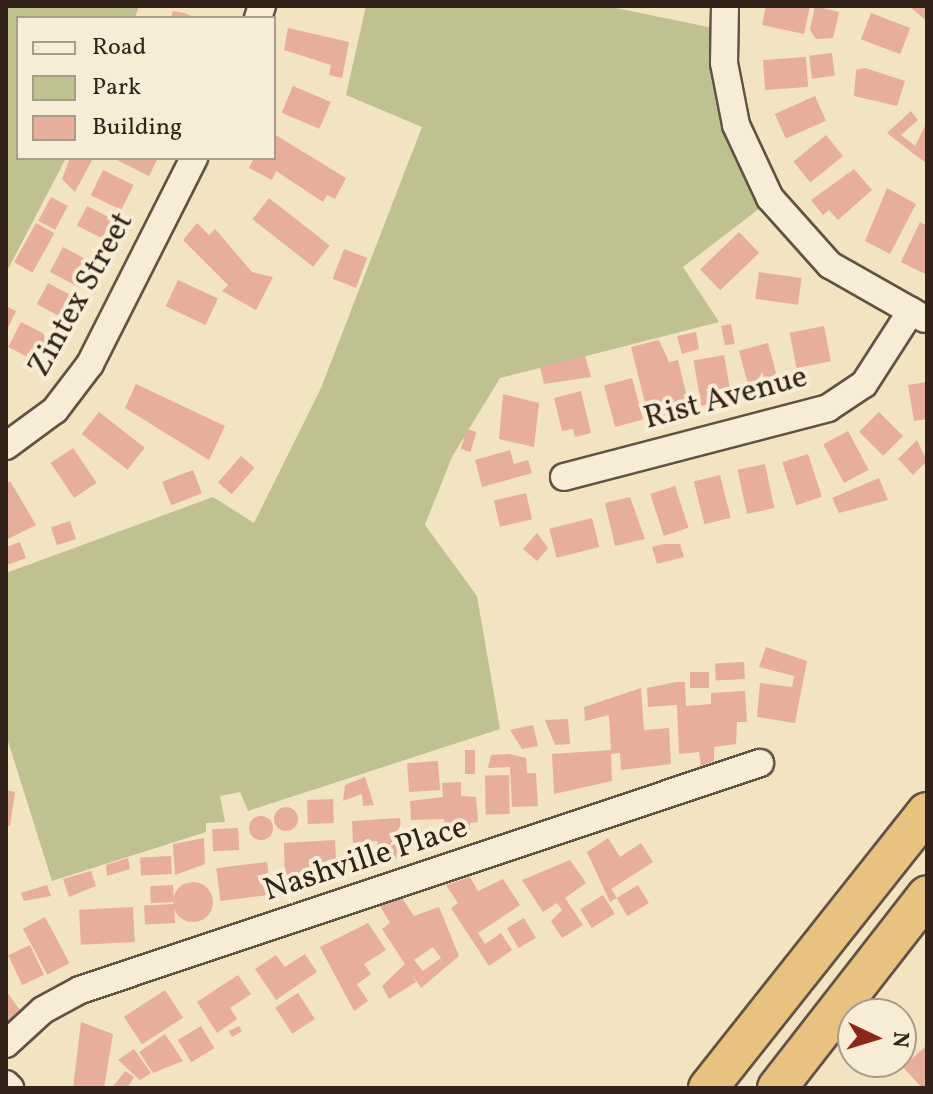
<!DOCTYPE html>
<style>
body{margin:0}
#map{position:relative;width:933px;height:1094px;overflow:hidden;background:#f2e3c1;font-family:Vollkorn,serif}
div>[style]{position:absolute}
.green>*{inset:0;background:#bfc28f}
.building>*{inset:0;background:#e7ae9b;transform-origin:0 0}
.round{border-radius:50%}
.roads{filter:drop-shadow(2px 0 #615343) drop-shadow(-2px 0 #615343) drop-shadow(0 2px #615343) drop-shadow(0 -2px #615343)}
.minor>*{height:26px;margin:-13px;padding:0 13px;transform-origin:13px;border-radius:13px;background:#f7edd7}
.highway>*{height:38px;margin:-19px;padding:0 19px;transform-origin:19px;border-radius:19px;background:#e9c280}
span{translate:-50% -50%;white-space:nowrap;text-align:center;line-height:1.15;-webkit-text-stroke:8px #f7edd7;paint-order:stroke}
.street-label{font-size:32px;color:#312319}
.frame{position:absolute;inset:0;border:8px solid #312319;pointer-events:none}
.legend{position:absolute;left:16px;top:16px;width:260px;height:144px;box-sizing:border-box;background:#f7edd7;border:2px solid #a89c8b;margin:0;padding:10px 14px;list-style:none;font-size:24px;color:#312319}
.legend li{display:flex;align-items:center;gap:16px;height:40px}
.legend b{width:40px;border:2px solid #a89c8b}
.north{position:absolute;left:837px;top:998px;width:80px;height:80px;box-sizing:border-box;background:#f7edd7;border:2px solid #a89c8b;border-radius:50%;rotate:94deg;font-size:22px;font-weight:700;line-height:32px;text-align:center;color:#312319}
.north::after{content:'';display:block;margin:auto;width:28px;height:36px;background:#8f2418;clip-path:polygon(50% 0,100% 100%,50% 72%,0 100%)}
</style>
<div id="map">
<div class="green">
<i style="clip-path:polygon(6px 6px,139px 6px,135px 18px,18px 18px,18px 158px,66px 158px,6px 273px)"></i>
<i style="clip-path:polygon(366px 6px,606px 6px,723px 30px,724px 63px,772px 199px,683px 267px,719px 322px,500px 378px,452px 457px,425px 525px,477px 596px,500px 729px,248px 811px,240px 792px,220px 796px,225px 822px,206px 823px,206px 832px,52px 881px,6px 735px,6px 573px,213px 497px,254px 523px,321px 388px,422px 127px,346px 95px)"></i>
</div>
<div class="building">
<i style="clip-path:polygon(766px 6px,810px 6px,804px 34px,762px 25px)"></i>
<i style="clip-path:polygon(815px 6px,839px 12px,833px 38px,816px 39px,810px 30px)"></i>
<i style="clip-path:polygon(909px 6px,927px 6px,927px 16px,924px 19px)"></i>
<i style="clip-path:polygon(173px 11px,184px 13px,197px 18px,171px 18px)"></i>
<i style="left:871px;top:13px;width:42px;height:28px;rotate:21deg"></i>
<i style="clip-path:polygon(288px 28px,349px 42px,342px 78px,329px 75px,331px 65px,284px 50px)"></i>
<i style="left:832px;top:53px;width:23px;height:23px;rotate:83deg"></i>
<i style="left:806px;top:57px;width:30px;height:43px;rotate:86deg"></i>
<i style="clip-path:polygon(865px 68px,905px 81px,897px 106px,854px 96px,856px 70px)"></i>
<i style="left:293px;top:86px;width:41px;height:29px;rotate:23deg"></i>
<i style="left:815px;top:96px;width:27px;height:44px;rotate:66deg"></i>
<i style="clip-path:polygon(911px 111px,918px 120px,901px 135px,915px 146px,927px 122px,927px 164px,887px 133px)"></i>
<i style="clip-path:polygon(274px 134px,346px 178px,335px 199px,327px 195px,323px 202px,276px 171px,272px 180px,249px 168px,254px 158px,274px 158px)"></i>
<i style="left:826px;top:135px;width:27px;height:42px;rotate:51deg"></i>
<i style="clip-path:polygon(70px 158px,93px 158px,75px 192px,62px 179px)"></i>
<i style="clip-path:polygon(113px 158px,158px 158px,149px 176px)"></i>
<i style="clip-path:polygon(854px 169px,872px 190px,838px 220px,829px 210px,823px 215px,811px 200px)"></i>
<i style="left:103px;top:170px;width:34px;height:28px;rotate:26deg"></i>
<i style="clip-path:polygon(887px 188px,916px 204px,890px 254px,865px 241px)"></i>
<i style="left:51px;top:197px;width:19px;height:27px;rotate:28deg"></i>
<i style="left:269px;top:198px;width:77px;height:27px;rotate:38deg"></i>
<i style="left:87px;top:206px;width:28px;height:22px;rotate:27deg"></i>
<i style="clip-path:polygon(920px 222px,927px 226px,925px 274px,901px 262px)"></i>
<i style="left:36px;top:223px;width:21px;height:45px;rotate:29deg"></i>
<i style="clip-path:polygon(197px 223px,209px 235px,215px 229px,252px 272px,273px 277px,256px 310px,222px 291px,228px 285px,183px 240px)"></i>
<i style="left:739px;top:232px;width:29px;height:54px;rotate:46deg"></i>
<i style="left:63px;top:247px;width:34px;height:28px;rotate:28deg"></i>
<i style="left:344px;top:249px;width:25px;height:32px;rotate:21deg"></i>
<i style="left:759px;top:272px;width:43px;height:27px;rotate:8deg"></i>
<i style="left:178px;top:280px;width:44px;height:29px;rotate:25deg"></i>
<i style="left:48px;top:283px;width:27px;height:24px;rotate:28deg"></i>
<i style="clip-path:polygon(6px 306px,16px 311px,6px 332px)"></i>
<i style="left:21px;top:322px;width:33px;height:28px;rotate:27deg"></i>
<i style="left:731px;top:324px;width:20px;height:10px;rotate:79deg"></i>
<i style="left:824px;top:326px;width:36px;height:35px;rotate:79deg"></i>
<i style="clip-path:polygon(696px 332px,699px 349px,682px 354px,677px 336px)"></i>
<i style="clip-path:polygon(659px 340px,669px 362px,678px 360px,690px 409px,649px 419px,631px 347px)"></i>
<i style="left:768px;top:343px;width:54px;height:30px;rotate:75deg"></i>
<i style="left:724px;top:355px;width:46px;height:31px;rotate:80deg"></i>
<i style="clip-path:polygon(585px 356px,591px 377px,544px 384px,540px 367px)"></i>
<i style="left:632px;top:378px;width:43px;height:29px;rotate:75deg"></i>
<i style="clip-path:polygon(927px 382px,927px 419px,914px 421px,908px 385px)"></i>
<i style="clip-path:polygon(136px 384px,225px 426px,209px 460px,125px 408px)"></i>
<i style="clip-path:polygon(581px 391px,591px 433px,575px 437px,573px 429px,562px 431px,554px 398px)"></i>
<i style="clip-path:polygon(503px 394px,539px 403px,534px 447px,499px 439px)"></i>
<i style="left:99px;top:412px;width:58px;height:28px;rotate:38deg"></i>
<i style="left:879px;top:412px;width:34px;height:28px;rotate:45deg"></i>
<i style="left:467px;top:429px;width:10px;height:21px;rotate:17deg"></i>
<i style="left:848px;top:431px;width:44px;height:28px;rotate:62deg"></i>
<i style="clip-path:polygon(917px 440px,927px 461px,913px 475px,898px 459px)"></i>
<i style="left:73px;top:448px;width:42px;height:27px;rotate:56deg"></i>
<i style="clip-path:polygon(510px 450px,514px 464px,528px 460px,532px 473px,482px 487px,475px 460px)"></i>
<i style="left:808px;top:454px;width:45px;height:27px;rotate:72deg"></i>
<i style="left:241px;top:456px;width:18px;height:35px;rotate:41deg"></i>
<i style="left:765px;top:464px;width:45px;height:28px;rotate:78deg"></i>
<i style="left:193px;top:470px;width:25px;height:33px;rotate:69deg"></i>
<i style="left:720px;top:475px;width:44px;height:27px;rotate:76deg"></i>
<i style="clip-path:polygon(879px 478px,888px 500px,839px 513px,832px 498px)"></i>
<i style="clip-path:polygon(10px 481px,36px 525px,8px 539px,6px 484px)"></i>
<i style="left:675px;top:486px;width:44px;height:26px;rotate:72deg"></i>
<i style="left:526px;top:493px;width:27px;height:33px;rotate:77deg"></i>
<i style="clip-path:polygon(630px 497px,645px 539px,615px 546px,605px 503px)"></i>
<i style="left:592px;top:518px;width:30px;height:44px;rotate:76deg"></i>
<i style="left:70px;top:521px;width:19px;height:20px;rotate:72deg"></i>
<i style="clip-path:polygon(537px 533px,548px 548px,537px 561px,523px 549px)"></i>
<i style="clip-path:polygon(20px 542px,26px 558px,7px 565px,6px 547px)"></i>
<i style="clip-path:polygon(664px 544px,680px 544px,684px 557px,657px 564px,652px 547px)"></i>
<i style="clip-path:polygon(766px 647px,807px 661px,795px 723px,757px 717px,760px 683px,792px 687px,794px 676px,759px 667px)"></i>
<i style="left:744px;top:662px;width:17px;height:29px;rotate:87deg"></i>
<i style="left:709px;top:672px;width:16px;height:19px;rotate:90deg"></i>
<i style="clip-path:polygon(676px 682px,685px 682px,686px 706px,711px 704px,711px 693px,745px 691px,747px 722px,737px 722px,736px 744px,714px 747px,714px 761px,701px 766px,699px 752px,679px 754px,677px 705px,648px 707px,647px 688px)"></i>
<i style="clip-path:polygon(641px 688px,644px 730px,669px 728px,671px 764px,621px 770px,620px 753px,611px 754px,612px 781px,554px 794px,552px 754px,611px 750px,609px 715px,585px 721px,584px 707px)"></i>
<i style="clip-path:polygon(568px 719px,570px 744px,555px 745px,545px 720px)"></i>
<i style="clip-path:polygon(533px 725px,538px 746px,522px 749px,510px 730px)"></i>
<i style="left:465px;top:750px;width:10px;height:24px"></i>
<i style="clip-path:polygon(509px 754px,526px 758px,527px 773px,536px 773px,538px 806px,512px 807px,510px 767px,488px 768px,491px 755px)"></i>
<i style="left:438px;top:761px;width:29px;height:31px;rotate:86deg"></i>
<i style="left:509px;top:775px;width:39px;height:24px;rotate:89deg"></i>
<i style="clip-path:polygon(365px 777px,374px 805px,363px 806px,362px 794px,343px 801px,345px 785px)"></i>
<i style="clip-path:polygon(461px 782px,461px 796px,476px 797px,478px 822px,470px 823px,470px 831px,445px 833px,444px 819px,411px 820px,410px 801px,443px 797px,442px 783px)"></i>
<i style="clip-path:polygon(6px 790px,15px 792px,10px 826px,6px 826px)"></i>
<i style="left:333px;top:799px;width:24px;height:26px;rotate:88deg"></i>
<i class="round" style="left:274px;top:807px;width:24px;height:24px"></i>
<i class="round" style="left:249px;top:816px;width:24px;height:24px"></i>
<i style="clip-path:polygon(400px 818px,403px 858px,379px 859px,377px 841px,353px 843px,352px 821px)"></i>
<i style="left:238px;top:828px;width:22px;height:26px;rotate:87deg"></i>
<i style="clip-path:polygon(204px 838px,205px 864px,175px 875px,173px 844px)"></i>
<i style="clip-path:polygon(608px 838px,620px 857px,641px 843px,653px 862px,611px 889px,617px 898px,610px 902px,587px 852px)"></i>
<i style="clip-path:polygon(335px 840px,337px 877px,285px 886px,284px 843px)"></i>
<i style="left:171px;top:856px;width:18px;height:31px;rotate:87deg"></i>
<i style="clip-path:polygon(128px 858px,130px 869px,107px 876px,106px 865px)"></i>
<i style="clip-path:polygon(570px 860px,586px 883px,565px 898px,583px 925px,562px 938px,551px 921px,562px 910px,557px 903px,543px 912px,522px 880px)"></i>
<i style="left:267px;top:862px;width:33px;height:51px;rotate:83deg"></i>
<i style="clip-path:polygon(91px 871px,96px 886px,69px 897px,63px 879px)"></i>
<i style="clip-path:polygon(470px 877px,478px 891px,503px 879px,520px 905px,478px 933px,485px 944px,501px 933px,512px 950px,489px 966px,451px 908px,458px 903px,446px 885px)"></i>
<i class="round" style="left:173px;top:882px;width:40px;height:40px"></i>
<i style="clip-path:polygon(47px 885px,51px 896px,24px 901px,21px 893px)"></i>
<i style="left:173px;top:885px;width:17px;height:23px;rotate:87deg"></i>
<i style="left:638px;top:885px;width:21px;height:25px;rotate:59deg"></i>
<i style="left:603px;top:895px;width:22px;height:27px;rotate:58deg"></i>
<i style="clip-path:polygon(evenodd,402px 898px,414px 916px,439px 907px,459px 956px,421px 988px,411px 973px,416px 982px,389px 999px,382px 986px,405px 964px,382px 929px,390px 923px,380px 906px,402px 898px,433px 947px,441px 958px,423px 971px,414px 960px,433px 947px)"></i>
<i style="left:174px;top:904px;width:19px;height:30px;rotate:87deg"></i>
<i style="left:133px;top:907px;width:35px;height:54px;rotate:87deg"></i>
<i style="left:45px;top:917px;width:52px;height:25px;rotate:62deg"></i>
<i style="left:524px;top:918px;width:23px;height:20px;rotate:59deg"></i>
<i style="clip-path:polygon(368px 923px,386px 950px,364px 964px,371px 974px,357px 984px,368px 1001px,354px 1011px,320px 947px)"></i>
<i style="left:30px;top:945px;width:33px;height:24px;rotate:65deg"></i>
<i style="clip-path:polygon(305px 954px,317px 972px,276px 1000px,255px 969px,276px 955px,285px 967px)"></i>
<i style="clip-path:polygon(238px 975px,251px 994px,230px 1008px,237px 1019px,217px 1033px,197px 1002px)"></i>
<i style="left:165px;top:990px;width:33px;height:49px;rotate:57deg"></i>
<i style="clip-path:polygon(6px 991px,23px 1014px,6px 1027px)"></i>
<i style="left:298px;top:993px;width:31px;height:27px;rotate:57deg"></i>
<i style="clip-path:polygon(81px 1022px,113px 1034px,104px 1088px,73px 1088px)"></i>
<i style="left:201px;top:1026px;width:26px;height:27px;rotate:59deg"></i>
<i style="clip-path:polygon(239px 1026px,242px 1031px,232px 1037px,229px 1031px)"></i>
<i style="clip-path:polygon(165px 1034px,183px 1061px,153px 1073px,139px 1052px)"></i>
<i style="clip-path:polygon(927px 1045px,927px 1088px,922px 1088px,903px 1067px)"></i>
<i style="clip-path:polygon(134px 1049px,151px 1073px,140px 1080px,118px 1060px)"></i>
<i style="clip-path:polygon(125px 1071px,134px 1077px,127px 1088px,112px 1088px)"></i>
</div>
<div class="roads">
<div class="minor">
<i style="left:725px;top:6px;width:57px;rotate:91deg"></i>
<i style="left:724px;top:63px;width:63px;rotate:79deg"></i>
<i style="left:736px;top:125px;width:81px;rotate:65deg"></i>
<i style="left:770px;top:198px;width:90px;rotate:48.2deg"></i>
<i style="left:830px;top:265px;width:109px;rotate:29.6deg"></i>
<i style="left:258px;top:18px;width:13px;rotate:-72deg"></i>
<i style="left:6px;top:446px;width:61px;rotate:-36.3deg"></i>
<i style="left:55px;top:410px;width:58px;rotate:-52.7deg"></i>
<i style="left:90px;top:364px;width:231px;rotate:-63.2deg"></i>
<i style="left:564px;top:477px;width:273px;rotate:-14.6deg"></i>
<i style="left:828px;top:408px;width:43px;rotate:-33.7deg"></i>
<i style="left:864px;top:384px;width:87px;rotate:-57.2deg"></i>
<i style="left:6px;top:1044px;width:50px;rotate:-42.6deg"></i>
<i style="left:43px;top:1010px;width:42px;rotate:-28.4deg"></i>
<i style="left:80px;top:990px;width:717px;rotate:-18.46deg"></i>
<i style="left:6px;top:1084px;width:6px;rotate:45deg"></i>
</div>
<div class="highway">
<i style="left:708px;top:1088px;width:352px;rotate:-51.6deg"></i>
<i style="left:777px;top:1088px;width:244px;rotate:-52.1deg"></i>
</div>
</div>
<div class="street-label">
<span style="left:82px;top:295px;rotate:-61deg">Zintex Street</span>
<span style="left:726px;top:399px;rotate:-15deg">Rist Avenue</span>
<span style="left:366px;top:860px;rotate:-18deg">Nashville Place</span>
</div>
<div class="frame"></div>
<ul class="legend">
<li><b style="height:10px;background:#f7edd7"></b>Road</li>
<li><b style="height:22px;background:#bfc28f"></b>Park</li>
<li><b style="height:22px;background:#e7ae9b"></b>Building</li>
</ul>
<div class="north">N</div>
</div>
